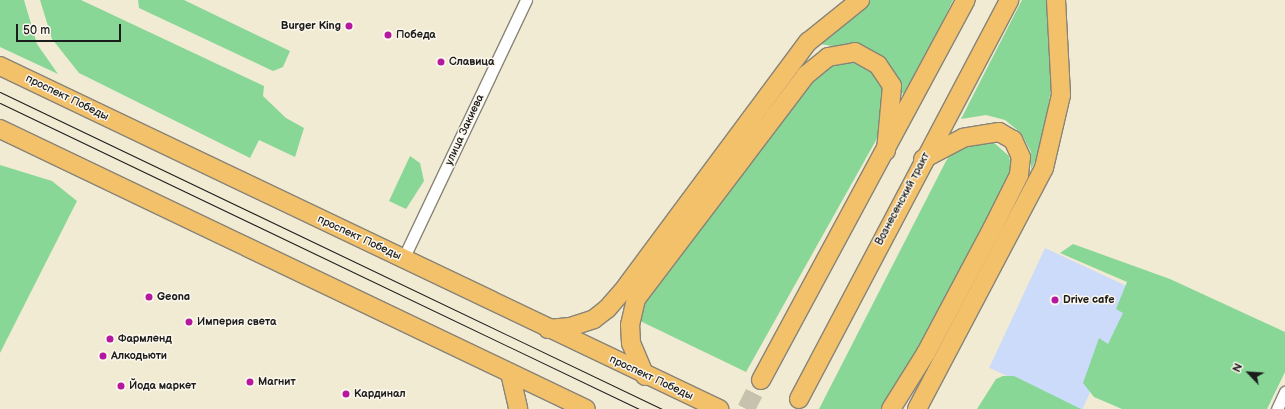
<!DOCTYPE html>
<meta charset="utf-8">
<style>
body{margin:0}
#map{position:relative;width:1285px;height:409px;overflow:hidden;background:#f2ebd3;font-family:"Balsamiq Sans",sans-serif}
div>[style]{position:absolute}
.built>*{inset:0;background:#cbdbf9;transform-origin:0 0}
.green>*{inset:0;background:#88d797}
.primary-tunnel>*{height:18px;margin-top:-9px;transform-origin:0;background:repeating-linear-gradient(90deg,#c7c2ae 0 18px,transparent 0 27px)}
.roads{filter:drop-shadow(1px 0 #878478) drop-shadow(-1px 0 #878478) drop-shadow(0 1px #878478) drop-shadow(0 -1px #878478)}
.minor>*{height:11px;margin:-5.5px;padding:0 5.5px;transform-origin:5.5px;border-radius:5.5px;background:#fff}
.primary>*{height:18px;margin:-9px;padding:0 9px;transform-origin:9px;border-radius:9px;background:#f4c16b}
.tram>*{height:1px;margin:-0.5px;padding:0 0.5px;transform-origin:0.5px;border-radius:0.5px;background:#1c1c1c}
.dots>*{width:11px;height:11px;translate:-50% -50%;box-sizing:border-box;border:2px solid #fbf7ec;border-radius:50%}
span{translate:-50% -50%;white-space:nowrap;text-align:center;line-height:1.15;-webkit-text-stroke:3px #fbf7ec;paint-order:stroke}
.poi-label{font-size:11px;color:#1c1c1c;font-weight:700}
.right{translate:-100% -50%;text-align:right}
.left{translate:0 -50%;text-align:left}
.street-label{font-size:11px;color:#1c1c1c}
.north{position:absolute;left:1229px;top:353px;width:40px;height:40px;-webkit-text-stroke:3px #fbf7ec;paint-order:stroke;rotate:295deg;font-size:11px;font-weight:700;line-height:16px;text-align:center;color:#1c1c1c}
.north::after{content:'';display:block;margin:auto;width:14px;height:18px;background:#1c1c1c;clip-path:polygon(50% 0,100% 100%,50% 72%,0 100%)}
.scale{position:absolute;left:16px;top:24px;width:105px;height:18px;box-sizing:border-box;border:2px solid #1c1c1c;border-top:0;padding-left:5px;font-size:12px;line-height:14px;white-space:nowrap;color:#1c1c1c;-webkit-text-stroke:3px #fbf7ec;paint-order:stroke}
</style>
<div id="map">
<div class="built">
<i style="left:1045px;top:248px;width:102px;height:132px;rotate:25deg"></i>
</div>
<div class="green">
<i style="clip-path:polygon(0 0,24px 0,37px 44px,58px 74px,0 47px)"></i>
<i style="clip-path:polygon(40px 0,81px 0,264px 86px,263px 96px,286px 118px,304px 128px,295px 157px,259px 140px,250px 158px,79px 73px,52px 39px)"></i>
<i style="clip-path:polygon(138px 0,184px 0,290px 51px,283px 67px,273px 71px,139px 8px)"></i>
<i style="clip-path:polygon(869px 0,953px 0,906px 98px,884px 68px,858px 50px,813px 43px)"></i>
<i style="clip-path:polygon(1022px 0,1048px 0,1052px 82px,1042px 146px,1031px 170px,1031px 152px,1021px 133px,1005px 120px,986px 115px,961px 119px)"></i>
<i style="clip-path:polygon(831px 62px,853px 62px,870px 70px,887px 93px,879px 135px,746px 372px,636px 319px,640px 304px,804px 84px)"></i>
<i style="clip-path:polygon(992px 141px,1009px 156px,1012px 173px,889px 409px,819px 409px,946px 161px,957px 145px)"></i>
<i style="clip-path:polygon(410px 156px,420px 163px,424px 181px,406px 209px,389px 201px)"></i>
<i style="clip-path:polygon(0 165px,52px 181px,77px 201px,0 353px)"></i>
<i style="clip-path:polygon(1073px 244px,1170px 279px,1285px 332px,1285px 372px,1267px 409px,1122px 409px,1094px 397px,1083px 383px,1099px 338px,1108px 344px,1123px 313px,1116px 309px,1127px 282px,1060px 253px)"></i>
<i style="clip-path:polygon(1003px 376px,1014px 376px,1081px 409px,977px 409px,996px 379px)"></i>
</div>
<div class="primary-tunnel">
<i style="left:746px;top:409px;width:33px;rotate:-63deg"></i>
</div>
<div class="roads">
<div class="minor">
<i style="left:403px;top:259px;width:287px;rotate:-64.6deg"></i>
<i style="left:1277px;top:409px;width:19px;rotate:-65deg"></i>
</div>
<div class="primary">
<i style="left:0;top:66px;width:797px;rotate:25.5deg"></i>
<i style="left:0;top:129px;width:649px;rotate:25.54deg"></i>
<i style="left:548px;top:329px;width:22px;rotate:-5deg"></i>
<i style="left:570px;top:327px;width:25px;rotate:-18deg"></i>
<i style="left:594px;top:319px;width:16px;rotate:-38deg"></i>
<i style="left:607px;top:309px;width:23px;rotate:-49deg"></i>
<i style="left:622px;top:292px;width:312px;rotate:-53.4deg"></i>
<i style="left:808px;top:42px;width:67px;rotate:-38.9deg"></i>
<i style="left:510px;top:373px;width:37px;rotate:77deg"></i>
<i style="left:645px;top:376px;width:36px;rotate:-113deg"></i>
<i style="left:631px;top:343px;width:18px;rotate:-93deg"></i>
<i style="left:630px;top:325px;width:27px;rotate:-77deg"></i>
<i style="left:636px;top:299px;width:281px;rotate:-52.8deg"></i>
<i style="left:806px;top:75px;width:28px;rotate:-39deg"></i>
<i style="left:828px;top:57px;width:27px;rotate:-10deg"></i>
<i style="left:855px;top:52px;width:26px;rotate:29deg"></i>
<i style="left:878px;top:65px;width:25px;rotate:56deg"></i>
<i style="left:892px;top:86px;width:65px;rotate:95.3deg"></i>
<i style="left:761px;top:380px;width:432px;rotate:-61.7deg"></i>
<i style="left:799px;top:399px;width:451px;rotate:-62.2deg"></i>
<i style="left:891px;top:409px;width:66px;rotate:-58deg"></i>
<i style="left:926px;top:353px;width:143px;rotate:-62deg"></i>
<i style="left:993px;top:227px;width:58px;rotate:-63.4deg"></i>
<i style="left:1019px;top:175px;width:18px;rotate:-84deg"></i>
<i style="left:1021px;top:157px;width:19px;rotate:-115deg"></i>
<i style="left:1013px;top:140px;width:16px;rotate:-150deg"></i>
<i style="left:999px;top:132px;width:36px;rotate:171deg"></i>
<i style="left:963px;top:138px;width:45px;rotate:152.3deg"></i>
<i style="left:917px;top:409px;width:272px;rotate:-62.2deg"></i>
<i style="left:1044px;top:168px;width:75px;rotate:-76.9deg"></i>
<i style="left:1061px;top:95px;width:95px;rotate:-93deg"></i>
</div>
</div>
<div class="tram">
<i style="left:0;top:92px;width:734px;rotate:25.59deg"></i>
<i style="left:0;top:103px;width:708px;rotate:25.59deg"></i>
</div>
<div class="dots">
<i style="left:349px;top:26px;background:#b5179e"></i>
<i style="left:388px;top:35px;background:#b5179e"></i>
<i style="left:441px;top:62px;background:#b5179e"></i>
<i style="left:149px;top:297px;background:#b5179e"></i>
<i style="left:1055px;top:300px;background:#b5179e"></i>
<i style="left:189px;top:322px;background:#b5179e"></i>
<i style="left:110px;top:339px;background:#b5179e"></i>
<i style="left:103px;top:356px;background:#b5179e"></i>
<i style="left:250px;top:382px;background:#b5179e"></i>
<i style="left:121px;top:386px;background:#b5179e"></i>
<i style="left:346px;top:394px;background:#b5179e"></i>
</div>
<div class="poi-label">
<span class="right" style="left:341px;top:26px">Burger King</span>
<span class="left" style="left:396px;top:35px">Победа</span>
<span class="left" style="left:449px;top:62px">Славица</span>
<span class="left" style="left:157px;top:297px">Geona</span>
<span class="left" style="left:1063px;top:300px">Drive cafe</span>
<span class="left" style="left:197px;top:322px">Империя света</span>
<span class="left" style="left:118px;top:339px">Фармленд</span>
<span class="left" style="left:111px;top:356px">Алкодьюти</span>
<span class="left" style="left:258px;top:382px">Магнит</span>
<span class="left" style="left:129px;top:386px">Йода маркет</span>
<span class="left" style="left:354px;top:394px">Кардинал</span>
</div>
<div class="street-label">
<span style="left:67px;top:98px;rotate:26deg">проспект Победы</span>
<span style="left:465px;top:130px;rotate:-65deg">улица Закиева</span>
<span style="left:903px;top:199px;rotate:-62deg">Вознесенский тракт</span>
<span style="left:359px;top:238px;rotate:25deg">проспект Победы</span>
<span style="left:651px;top:378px;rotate:25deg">проспект Победы</span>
</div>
<div class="north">N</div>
<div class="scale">50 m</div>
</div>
